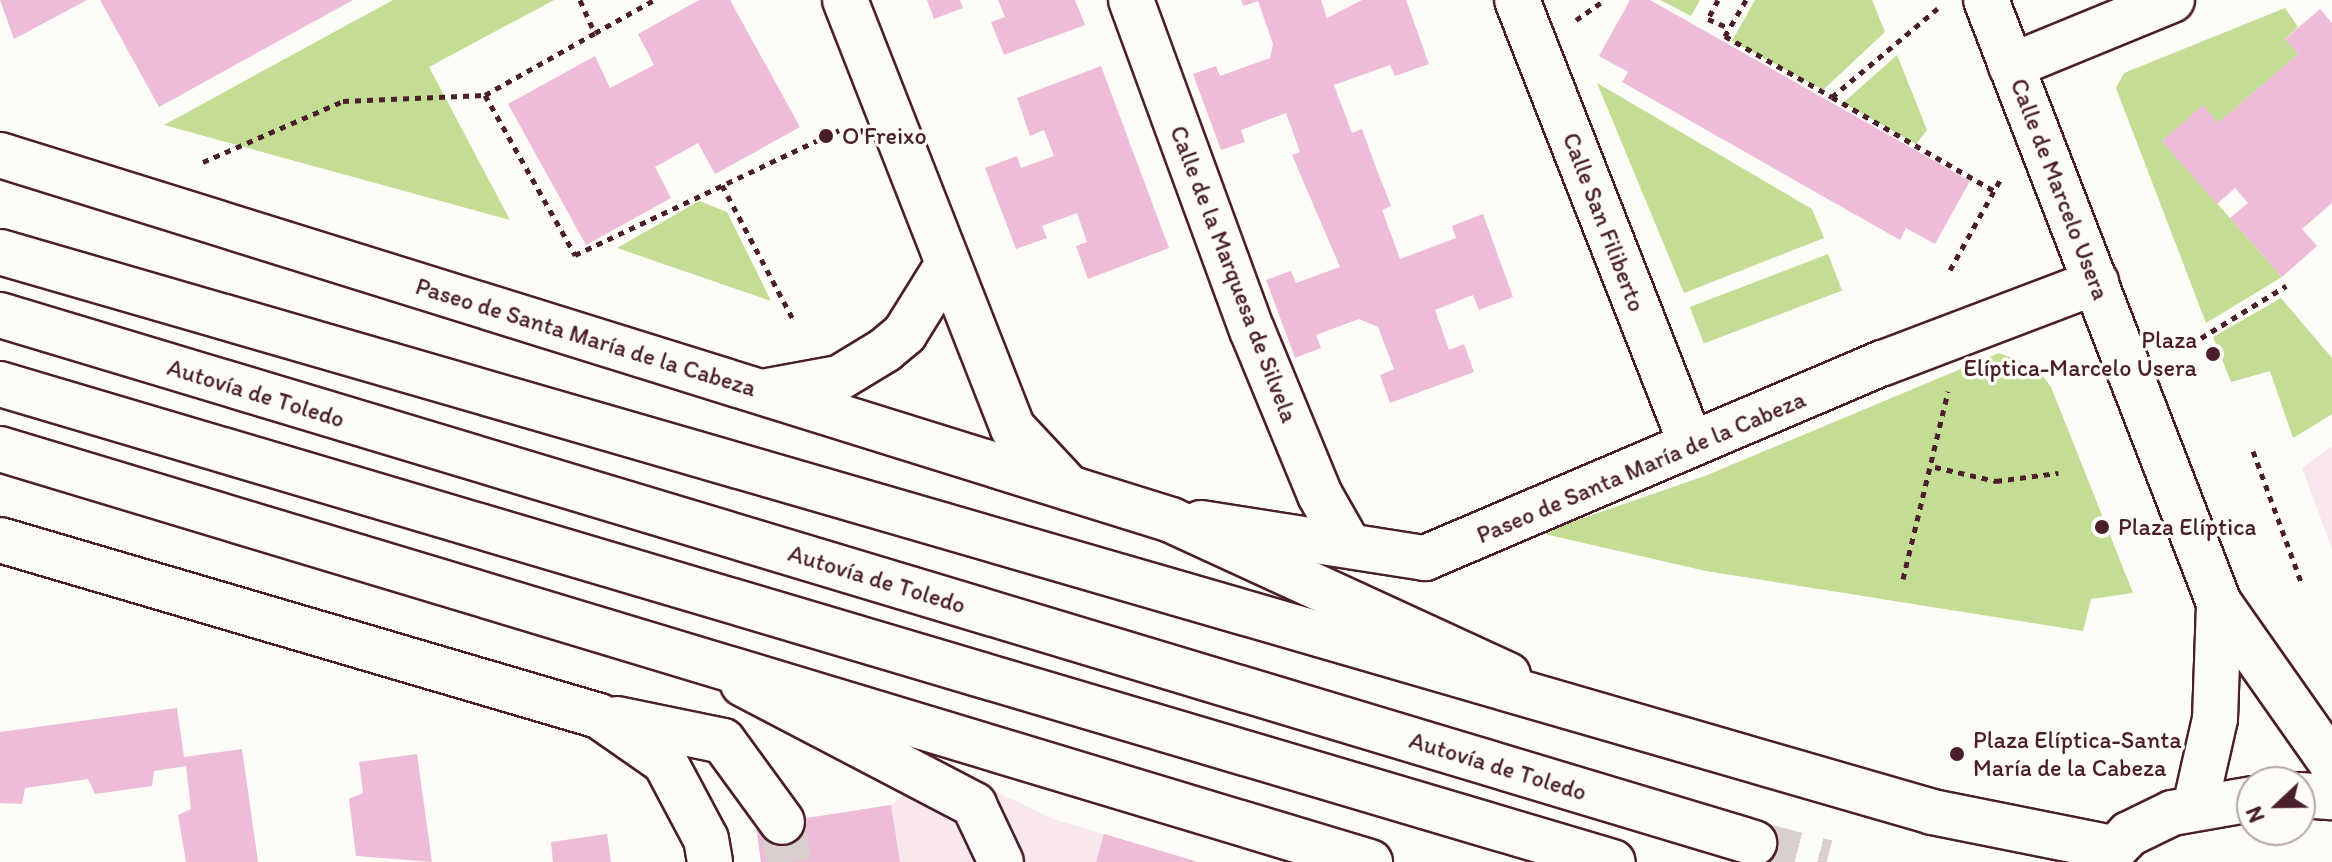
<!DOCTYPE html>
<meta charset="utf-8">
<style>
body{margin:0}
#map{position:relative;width:2332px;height:862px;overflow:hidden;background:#fdfcf7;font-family:Itim,sans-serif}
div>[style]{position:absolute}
.built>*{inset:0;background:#f8e8ee}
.green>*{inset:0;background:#c3dd94;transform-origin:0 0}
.building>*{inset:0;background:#eebbd8}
.minor-tunnel>*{height:44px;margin-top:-22px;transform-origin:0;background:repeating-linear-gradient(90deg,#d9d0ce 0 44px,transparent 0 66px)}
.highway-tunnel>*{height:44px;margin-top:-22px;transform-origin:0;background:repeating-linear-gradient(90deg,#d9d0ce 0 44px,transparent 0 66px)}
.path>*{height:5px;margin-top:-2.5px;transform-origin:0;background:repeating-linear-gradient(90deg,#4a1f2b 0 6px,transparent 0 12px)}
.roads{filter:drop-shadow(2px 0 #4a1f2b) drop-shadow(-2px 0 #4a1f2b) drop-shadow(0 2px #4a1f2b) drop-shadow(0 -2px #4a1f2b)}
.minor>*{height:44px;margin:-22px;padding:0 22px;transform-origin:22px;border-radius:22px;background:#fdfcf7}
.major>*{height:44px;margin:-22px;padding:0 22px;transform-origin:22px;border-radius:22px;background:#fdfcf7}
.highway>*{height:44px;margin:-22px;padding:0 22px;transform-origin:22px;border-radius:22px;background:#fdfcf7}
.dots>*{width:22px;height:22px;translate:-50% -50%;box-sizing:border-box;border:4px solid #fdfcf7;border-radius:50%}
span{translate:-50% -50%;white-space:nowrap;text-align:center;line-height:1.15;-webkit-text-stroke:7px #fdfcf7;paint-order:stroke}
.poi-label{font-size:24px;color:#4a1f2b}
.left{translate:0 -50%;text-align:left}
.right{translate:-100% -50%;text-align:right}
.street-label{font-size:24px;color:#4a1f2b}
.north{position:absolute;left:2236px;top:766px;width:80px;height:80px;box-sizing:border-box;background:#fdfcf7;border:2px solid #b5a4a5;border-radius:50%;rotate:248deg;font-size:22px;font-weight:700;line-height:32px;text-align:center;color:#4a1f2b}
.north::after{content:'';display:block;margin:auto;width:28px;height:36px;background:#4a1f2b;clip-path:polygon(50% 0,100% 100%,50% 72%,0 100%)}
</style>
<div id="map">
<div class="built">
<i style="clip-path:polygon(2332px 446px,2332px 549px,2302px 468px)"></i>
<i style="clip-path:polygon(941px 765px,1053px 819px,1198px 862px,761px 862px,756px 826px,891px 805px)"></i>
</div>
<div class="green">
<i style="clip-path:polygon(393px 0,554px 0,429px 67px,510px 220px,164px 125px)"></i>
<i style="clip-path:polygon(1660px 0,1700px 0,1691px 16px)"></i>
<i style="clip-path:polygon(1755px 0,1872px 0,1885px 32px,1823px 90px,1732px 41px)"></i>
<i style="clip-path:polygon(2285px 8px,2298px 27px,2285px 39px,2298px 54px,2218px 123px,2203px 106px,2162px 141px,2282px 277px,2206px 323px,2116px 88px,2124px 73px)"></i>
<i style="clip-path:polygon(1897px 55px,1927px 130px,1916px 144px,1843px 103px)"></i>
<i style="clip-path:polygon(1597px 83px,1812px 209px,1824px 238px,1684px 293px)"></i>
<i style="clip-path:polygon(699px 201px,727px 212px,771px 301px,617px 248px)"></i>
<i style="left:1828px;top:254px;width:39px;height:148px;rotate:69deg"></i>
<i style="clip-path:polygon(2281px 298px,2332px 358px,2332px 414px,2293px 438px,2270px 371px,2231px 382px,2213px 337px)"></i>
<i style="clip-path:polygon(1999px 353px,2036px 367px,2051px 387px,2133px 593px,2091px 599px,2083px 631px,1706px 571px,1540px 533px,1705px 476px)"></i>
</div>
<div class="building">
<i style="clip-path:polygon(0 0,87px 0,14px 39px)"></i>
<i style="clip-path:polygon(100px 0,353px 0,159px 107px)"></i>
<i style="clip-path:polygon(699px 0,730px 0,800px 127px,715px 174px,698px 143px,655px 167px,671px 198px,586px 245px,508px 104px,595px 56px,610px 88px,654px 65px,638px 34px)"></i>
<i style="clip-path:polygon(927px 0,960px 0,963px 8px,934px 19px)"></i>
<i style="clip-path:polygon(998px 0,1075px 0,1085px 25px,1004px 55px,991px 22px,1005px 17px)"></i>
<i style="clip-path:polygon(1241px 0,1321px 0,1327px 18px,1362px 0,1406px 0,1429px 64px,1395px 76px,1390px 65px,1334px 85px,1352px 133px,1362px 129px,1378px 173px,1391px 206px,1382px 210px,1400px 259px,1456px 238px,1452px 226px,1483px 214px,1513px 297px,1479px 310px,1473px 295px,1435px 310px,1449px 350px,1464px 344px,1474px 372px,1390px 403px,1380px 375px,1394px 369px,1378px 327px,1359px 319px,1316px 335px,1321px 348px,1295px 358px,1266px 280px,1291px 271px,1296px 283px,1340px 267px,1292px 155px,1300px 152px,1286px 113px,1241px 130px,1245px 142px,1221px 150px,1193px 74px,1216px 66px,1220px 76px,1270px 58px,1273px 44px,1258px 1px,1243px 6px)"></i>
<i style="clip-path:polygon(1630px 0,1650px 0,1970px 181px,1935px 244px,1906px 228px,1900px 240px,1622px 82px,1628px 72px,1599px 56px)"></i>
<i style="clip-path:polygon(2320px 9px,2332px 23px,2332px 203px,2302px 229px,2317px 246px,2282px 277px,2230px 218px,2248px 203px,2235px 188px,2217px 204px,2162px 141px,2203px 105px,2218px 123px,2298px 54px,2285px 39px)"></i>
<i style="clip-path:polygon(1101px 66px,1169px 248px,1088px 279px,1076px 246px,1087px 242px,1077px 213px,1042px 226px,1047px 238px,1016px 249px,985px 168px,1017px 156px,1021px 168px,1054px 156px,1044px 130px,1030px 136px,1017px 98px)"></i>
<i style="clip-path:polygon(177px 708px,184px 757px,242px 749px,258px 862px,186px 862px,178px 815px,191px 809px,186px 766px,154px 771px,152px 786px,95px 794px,88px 779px,25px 788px,22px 804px,0 803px,0 732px)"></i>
<i style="clip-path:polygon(417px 754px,432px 862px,356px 856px,349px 799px,363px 793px,359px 762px)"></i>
<i style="clip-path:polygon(891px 805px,900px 862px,761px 862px,756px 826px)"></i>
<i style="clip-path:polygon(607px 834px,611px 862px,553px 862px,551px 842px)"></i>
<i style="clip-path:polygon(1104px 834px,1195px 861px,1195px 862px,1096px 862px)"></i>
</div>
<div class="minor-tunnel">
<i style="left:782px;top:822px;width:41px;rotate:80.1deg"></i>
</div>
<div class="highway-tunnel">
<i style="left:1754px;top:843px;width:75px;rotate:14.6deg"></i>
</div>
<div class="path">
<i style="left:580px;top:0;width:36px;rotate:66deg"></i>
<i style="left:595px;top:33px;width:68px;rotate:-29.2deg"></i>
<i style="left:1718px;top:0;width:21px;rotate:118deg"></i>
<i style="left:1708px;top:19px;width:23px;rotate:23deg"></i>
<i style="left:1746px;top:0;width:42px;rotate:120.3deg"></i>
<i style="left:1725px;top:36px;width:123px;rotate:29.7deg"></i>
<i style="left:1832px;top:97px;width:138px;rotate:-40deg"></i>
<i style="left:1576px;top:20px;width:35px;rotate:-35deg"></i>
<i style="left:485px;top:95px;width:184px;rotate:60.6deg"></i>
<i style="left:575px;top:255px;width:292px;rotate:-25.3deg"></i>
<i style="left:1832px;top:97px;width:187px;rotate:30.1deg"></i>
<i style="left:203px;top:162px;width:153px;rotate:-23.5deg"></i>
<i style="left:343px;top:101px;width:142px;rotate:-2.4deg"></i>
<i style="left:485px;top:95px;width:126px;rotate:-29.4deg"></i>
<i style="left:722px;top:185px;width:152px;rotate:62.1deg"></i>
<i style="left:1950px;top:270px;width:103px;rotate:-60.9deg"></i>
<i style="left:2201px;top:338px;width:100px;rotate:-31.5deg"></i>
<i style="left:2253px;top:451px;width:142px;rotate:69.8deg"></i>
<i style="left:1935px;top:467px;width:63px;rotate:12.9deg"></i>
<i style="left:1996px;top:481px;width:63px;rotate:-7.4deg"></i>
<i style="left:1903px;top:579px;width:193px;rotate:-76.5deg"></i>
</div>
<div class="roads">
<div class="minor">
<i style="left:845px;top:0;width:460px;rotate:68.6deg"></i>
<i style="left:1013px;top:428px;width:82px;rotate:47deg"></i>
<i style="left:1131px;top:0;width:351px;rotate:69.9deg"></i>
<i style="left:1252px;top:330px;width:178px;rotate:67.6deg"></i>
<i style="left:1320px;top:495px;width:56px;rotate:60.3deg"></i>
<i style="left:1517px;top:0;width:477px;rotate:68.6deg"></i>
<i style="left:2011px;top:66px;width:174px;rotate:-22.3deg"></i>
<i style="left:0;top:155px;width:1227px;rotate:17.31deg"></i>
<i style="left:1171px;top:520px;width:371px;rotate:24.7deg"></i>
<i style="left:768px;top:391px;width:72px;rotate:-10.4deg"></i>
<i style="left:839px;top:378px;width:54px;rotate:-31.3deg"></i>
<i style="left:885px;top:350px;width:26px;rotate:-40deg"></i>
<i style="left:905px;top:333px;width:81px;rotate:-58.1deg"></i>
<i style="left:1201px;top:523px;width:227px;rotate:8.9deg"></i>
<i style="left:1425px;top:558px;width:498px;rotate:-23.1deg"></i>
<i style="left:1883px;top:363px;width:228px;rotate:-20.8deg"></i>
<i style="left:0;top:540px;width:624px;rotate:16.37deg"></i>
<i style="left:599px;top:716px;width:80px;rotate:34.9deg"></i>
<i style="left:665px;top:762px;width:87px;rotate:62deg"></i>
<i style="left:706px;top:839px;width:23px;rotate:80deg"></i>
<i style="left:743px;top:684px;width:261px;rotate:27.6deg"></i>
<i style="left:974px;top:805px;width:63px;rotate:64.7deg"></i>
<i style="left:617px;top:719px;width:108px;rotate:11.7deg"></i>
<i style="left:723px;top:741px;width:100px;rotate:53.9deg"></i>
</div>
<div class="major">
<i style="left:1986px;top:0;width:646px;rotate:68.87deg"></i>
<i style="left:2219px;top:603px;width:197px;rotate:54.9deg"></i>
<i style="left:2300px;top:795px;width:32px;rotate:4deg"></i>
<i style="left:2195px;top:807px;width:90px;rotate:-77.2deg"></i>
<i style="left:2215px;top:719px;width:116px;rotate:-88deg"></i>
<i style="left:2102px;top:862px;width:39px;rotate:-46deg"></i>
<i style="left:2129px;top:834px;width:48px;rotate:-26deg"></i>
<i style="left:2172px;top:813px;width:81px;rotate:-9.9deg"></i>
</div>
<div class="highway">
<i style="left:0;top:252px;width:2012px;rotate:16.16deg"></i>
<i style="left:1932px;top:812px;width:184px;rotate:11.3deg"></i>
<i style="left:0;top:315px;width:1832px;rotate:16.75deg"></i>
<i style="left:0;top:384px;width:1682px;rotate:16.51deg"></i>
<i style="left:0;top:449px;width:1431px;rotate:16.78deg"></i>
</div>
</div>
<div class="dots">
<i style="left:826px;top:136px;background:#4a1f2b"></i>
<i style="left:2213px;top:354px;background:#4a1f2b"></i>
<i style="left:2102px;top:527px;background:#4a1f2b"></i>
<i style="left:1957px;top:754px;background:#4a1f2b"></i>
</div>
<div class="poi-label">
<span class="left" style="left:842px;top:136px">O'Freixo</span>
<span class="right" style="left:2197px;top:354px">Plaza<br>Elíptica-Marcelo Usera</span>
<span class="left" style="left:2118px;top:527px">Plaza Elíptica</span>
<span class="left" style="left:1973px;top:754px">Plaza Elíptica-Santa<br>María de la Cabeza</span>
</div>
<div class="street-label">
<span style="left:2060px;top:189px;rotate:69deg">Calle de Marcelo Usera</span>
<span style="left:1604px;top:222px;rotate:69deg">Calle San Filiberto</span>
<span style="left:1234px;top:274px;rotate:69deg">Calle de la Marquesa de Silvela</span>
<span style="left:586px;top:337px;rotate:17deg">Paseo de Santa María de la Cabeza</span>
<span style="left:256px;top:393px;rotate:17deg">Autovía de Toledo</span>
<span style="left:1641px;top:467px;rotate:-23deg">Paseo de Santa María de la Cabeza</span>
<span style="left:877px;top:579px;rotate:17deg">Autovía de Toledo</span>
<span style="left:1498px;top:766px;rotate:17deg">Autovía de Toledo</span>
</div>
<div class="north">N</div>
</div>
